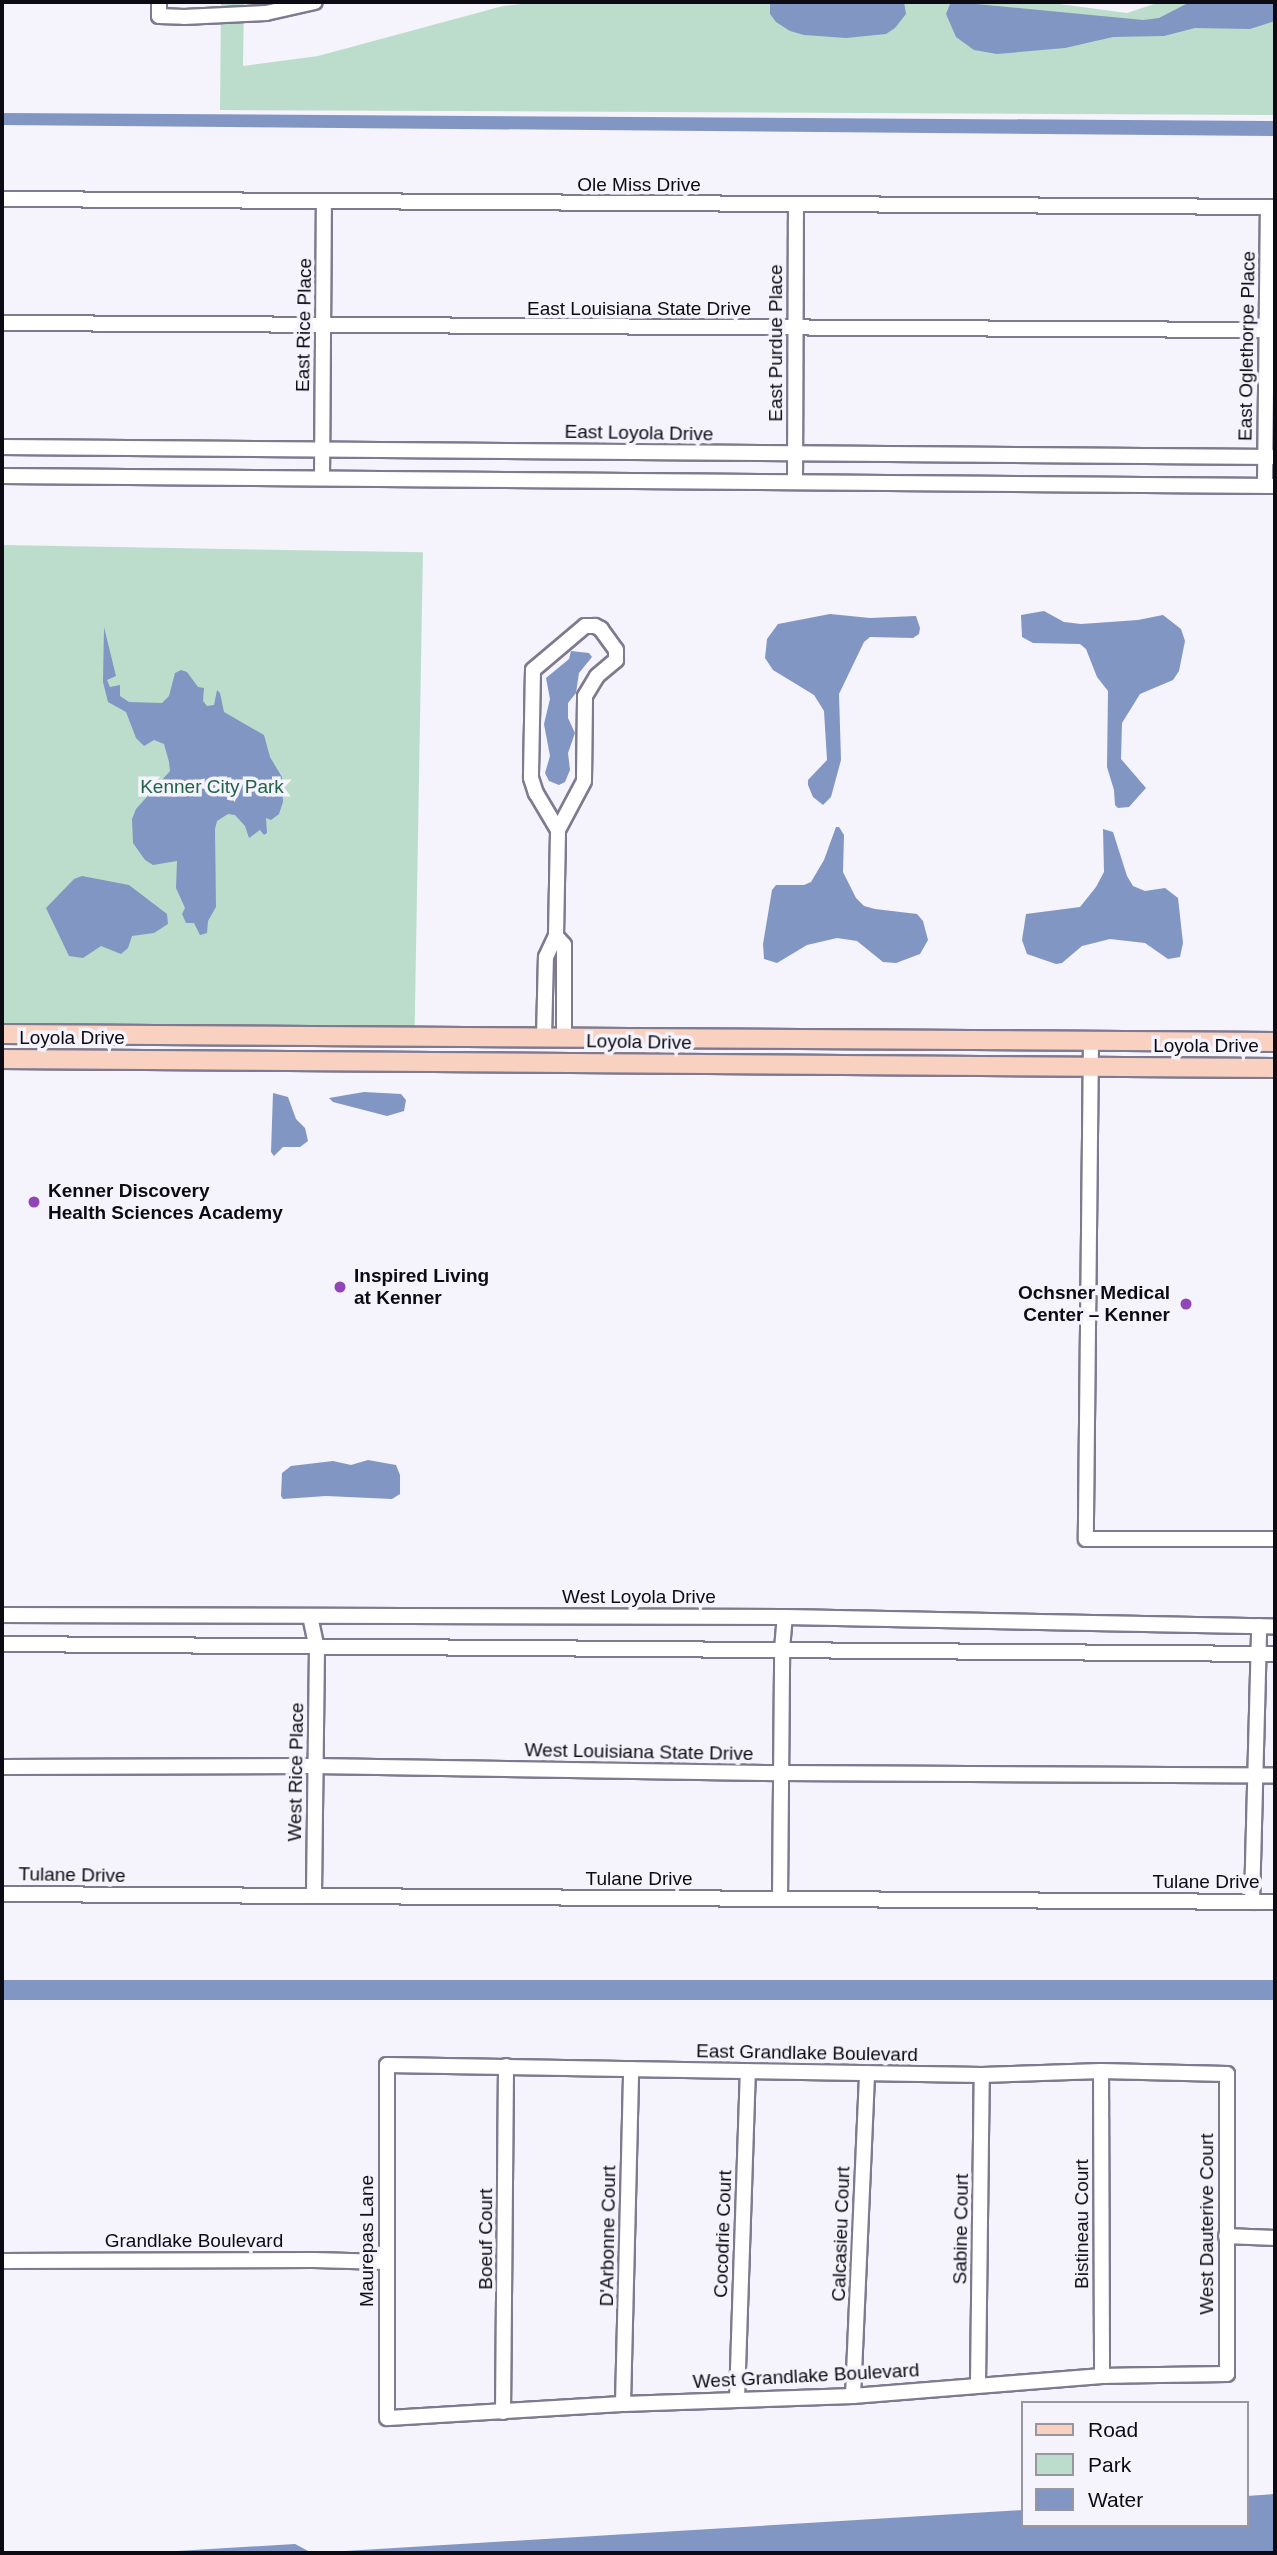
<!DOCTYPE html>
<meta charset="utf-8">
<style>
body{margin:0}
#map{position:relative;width:1277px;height:2555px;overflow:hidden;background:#f5f3fc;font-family:Arial,sans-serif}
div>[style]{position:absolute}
.green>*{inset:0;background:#bcddcb;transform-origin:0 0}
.water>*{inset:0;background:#8196c2;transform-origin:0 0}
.roads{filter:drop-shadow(2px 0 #7e7a8f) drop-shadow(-2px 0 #7e7a8f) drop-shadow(0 2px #7e7a8f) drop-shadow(0 -2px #7e7a8f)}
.minor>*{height:14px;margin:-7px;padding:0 7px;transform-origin:7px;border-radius:7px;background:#fff}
.major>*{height:18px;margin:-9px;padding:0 9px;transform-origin:9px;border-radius:9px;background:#f9d1c1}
.dots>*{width:19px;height:19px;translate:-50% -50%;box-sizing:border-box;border:4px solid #f5f3fc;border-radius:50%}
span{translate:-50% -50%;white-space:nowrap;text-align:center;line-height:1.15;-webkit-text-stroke:7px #f5f3fc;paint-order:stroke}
.street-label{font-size:19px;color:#0c0a12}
.park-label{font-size:19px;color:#226347}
.poi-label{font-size:19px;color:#0c0a12;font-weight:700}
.left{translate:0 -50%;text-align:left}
.right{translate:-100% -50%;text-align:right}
.frame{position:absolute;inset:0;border:4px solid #0c0a12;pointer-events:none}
.legend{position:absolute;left:1021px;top:2401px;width:228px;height:126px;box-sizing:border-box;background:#f5f3fc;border:2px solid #98969e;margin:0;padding:9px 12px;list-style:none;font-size:21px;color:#0c0a12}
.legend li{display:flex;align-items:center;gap:14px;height:35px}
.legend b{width:35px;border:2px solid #98969e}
</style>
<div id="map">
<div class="green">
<i style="clip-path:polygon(221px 2px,244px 2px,243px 66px,318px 56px,503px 6px,540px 2px,1044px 2px,1127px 13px,1160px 2px,1275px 2px,1275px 115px,220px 110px)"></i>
<i style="left:2px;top:545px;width:421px;height:479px;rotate:1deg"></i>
</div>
<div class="water">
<i style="clip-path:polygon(770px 2px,904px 2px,906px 14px,895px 28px,886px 34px,846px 38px,804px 35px,790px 31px,776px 22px,770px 14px)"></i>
<i style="clip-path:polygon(955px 2px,1143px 20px,1159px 18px,1190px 2px,1275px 2px,1275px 21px,1250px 29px,1195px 28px,1164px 36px,1113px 37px,1065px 48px,997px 54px,974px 50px,956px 37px,946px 14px,950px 4px)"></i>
<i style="clip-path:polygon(2px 113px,1275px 121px,1275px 136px,2px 125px)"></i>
<i style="clip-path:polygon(1044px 611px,1064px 622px,1081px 624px,1138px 620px,1163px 615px,1181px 629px,1185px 641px,1179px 671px,1173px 680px,1140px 694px,1122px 723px,1121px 759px,1146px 788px,1129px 807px,1118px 808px,1115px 805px,1114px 790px,1107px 767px,1108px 691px,1097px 677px,1086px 649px,1080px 644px,1033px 643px,1022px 637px,1021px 615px)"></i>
<i style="clip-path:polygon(830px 614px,870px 618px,916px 616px,920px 628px,919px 634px,913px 638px,870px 637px,864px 642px,839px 694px,841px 760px,831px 797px,823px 805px,813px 797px,808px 785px,808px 780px,827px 760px,824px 711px,814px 695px,773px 670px,765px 658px,767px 639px,778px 624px)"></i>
<i style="clip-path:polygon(104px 627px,116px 676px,107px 680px,110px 687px,120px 685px,120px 696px,129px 702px,162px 703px,169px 696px,175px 673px,181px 670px,187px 672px,198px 687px,204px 688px,203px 701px,207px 706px,214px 705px,217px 690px,220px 693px,224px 712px,264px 735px,270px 757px,282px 777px,283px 802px,279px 814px,271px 820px,266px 818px,267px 833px,264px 835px,260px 830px,249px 838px,245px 826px,235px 815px,228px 814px,217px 821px,215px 829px,216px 907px,208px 921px,207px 933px,200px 935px,194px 923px,186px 923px,182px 914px,185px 908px,176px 888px,177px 861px,153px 865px,145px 860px,133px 843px,132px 819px,136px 809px,170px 771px,169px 762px,164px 744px,154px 740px,144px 746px,136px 738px,126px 712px,108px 702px,103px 682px)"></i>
<i style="clip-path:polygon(571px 651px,589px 653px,592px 657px,579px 673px,576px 693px,568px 703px,568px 718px,575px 733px,568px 753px,570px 770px,565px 782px,559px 785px,549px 781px,545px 773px,550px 756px,544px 724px,550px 699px,546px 678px,569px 659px)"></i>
<i style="clip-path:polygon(836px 827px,839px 827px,844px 835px,843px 872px,856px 898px,864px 906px,875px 909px,917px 914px,923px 921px,928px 940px,920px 954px,896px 963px,883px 962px,857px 941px,837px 938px,807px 945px,777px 963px,764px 959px,763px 944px,772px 890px,776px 885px,804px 885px,811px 882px,824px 860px)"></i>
<i style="clip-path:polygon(1103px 829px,1113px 832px,1127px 876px,1133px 886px,1145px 891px,1165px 888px,1178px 898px,1183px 943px,1180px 957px,1168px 959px,1145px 943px,1110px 939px,1082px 946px,1062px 963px,1056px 964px,1027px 954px,1022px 940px,1026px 914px,1080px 907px,1096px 887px,1104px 872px)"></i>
<i style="clip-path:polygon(82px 876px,129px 885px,167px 914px,168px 924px,154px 933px,132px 936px,128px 948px,121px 954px,101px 946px,83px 958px,69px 956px,46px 908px,74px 879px)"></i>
<i style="clip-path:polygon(364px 1092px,401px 1094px,406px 1100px,404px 1111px,387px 1116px,333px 1102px,329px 1098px)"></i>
<i style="clip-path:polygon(273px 1093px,288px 1097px,296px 1119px,305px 1128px,308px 1141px,300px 1147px,283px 1147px,274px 1156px,271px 1152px)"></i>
<i style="clip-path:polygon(368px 1460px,396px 1465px,400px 1475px,400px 1494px,392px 1499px,326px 1496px,283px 1499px,281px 1496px,282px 1473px,291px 1466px,333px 1461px,351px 1465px)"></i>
<i style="left:2px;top:1980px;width:1273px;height:20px"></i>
<i style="clip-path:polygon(1275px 2494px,1275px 2553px,144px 2553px,295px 2544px,312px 2553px,1023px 2510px,1023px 2525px,1247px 2525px,1247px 2496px)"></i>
</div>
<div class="roads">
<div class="minor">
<i style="left:159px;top:2px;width:14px;rotate:90deg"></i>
<i style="left:159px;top:16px;width:25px;rotate:2deg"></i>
<i style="left:184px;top:17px;width:82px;rotate:-2.8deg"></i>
<i style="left:266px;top:13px;width:50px;rotate:-12.7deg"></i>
<i style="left:2px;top:199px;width:1273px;rotate:0.36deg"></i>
<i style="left:2px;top:323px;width:1273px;rotate:0.32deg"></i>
<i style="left:2px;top:447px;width:1273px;rotate:0.45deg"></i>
<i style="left:2px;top:476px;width:1273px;rotate:0.45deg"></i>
<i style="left:322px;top:478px;width:277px;rotate:-89.6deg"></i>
<i style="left:795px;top:481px;width:276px;rotate:-89.8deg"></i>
<i style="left:1265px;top:486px;width:279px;rotate:-89.4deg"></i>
<i style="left:556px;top:936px;width:12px;rotate:48deg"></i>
<i style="left:564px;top:945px;width:92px;rotate:90deg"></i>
<i style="left:544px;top:1037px;width:80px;rotate:-88.6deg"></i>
<i style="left:546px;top:957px;width:23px;rotate:-65deg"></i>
<i style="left:556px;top:936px;width:106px;rotate:-88.9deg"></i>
<i style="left:558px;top:830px;width:55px;rotate:-62deg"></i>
<i style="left:584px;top:781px;width:85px;rotate:-89.3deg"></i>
<i style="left:585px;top:696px;width:23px;rotate:-59deg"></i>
<i style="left:597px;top:676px;width:25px;rotate:-40deg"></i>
<i style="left:616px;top:660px;width:10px;rotate:-90deg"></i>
<i style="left:616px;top:650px;width:26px;rotate:-126deg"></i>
<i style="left:601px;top:629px;width:7px;rotate:-153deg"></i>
<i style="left:595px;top:626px;width:10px;rotate:180deg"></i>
<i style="left:585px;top:626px;width:68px;rotate:139.8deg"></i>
<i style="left:533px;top:670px;width:108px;rotate:91.1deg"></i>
<i style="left:531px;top:778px;width:16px;rotate:72deg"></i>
<i style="left:536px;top:793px;width:43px;rotate:59.3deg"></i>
<i style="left:1091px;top:1041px;width:498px;rotate:90.6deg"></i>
<i style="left:1086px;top:1539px;width:189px"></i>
<i style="left:2px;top:1615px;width:783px;rotate:0.15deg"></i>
<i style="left:785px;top:1617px;width:490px;rotate:1.1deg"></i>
<i style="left:310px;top:1616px;width:33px;rotate:78deg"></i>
<i style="left:317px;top:1648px;width:248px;rotate:90.7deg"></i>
<i style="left:2px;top:1644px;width:1273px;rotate:0.45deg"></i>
<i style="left:2px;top:1767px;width:312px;rotate:-0.2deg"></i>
<i style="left:314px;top:1766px;width:467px;rotate:0.9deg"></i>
<i style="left:781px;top:1773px;width:494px;rotate:0.3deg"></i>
<i style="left:2px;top:1894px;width:1273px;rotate:0.36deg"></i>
<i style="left:780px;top:1899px;width:250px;rotate:-89.5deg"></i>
<i style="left:782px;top:1649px;width:32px;rotate:-85deg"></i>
<i style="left:1252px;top:1902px;width:276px;rotate:-88.5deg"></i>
<i style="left:387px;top:2065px;width:595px;rotate:0.96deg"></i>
<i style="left:982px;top:2075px;width:119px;rotate:-1.9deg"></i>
<i style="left:1101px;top:2071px;width:126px;rotate:1.4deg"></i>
<i style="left:1227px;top:2074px;width:300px;rotate:90deg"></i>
<i style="left:1227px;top:2374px;width:125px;rotate:179.1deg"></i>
<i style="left:1102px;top:2376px;width:250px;rotate:175.4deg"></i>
<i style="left:853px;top:2396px;width:230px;rotate:178deg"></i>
<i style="left:623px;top:2404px;width:236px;rotate:176.6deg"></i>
<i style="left:387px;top:2418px;width:353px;rotate:-90deg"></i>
<i style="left:1101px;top:2071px;width:305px;rotate:89.8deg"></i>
<i style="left:1226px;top:2236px;width:49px;rotate:2.3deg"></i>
<i style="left:2px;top:2261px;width:312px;rotate:-0.2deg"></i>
<i style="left:314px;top:2260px;width:72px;rotate:1.6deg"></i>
<i style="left:978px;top:2384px;width:309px;rotate:-89.3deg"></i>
<i style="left:853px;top:2396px;width:323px;rotate:-87.5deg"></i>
<i style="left:737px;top:2399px;width:328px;rotate:-88.1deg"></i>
<i style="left:623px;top:2404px;width:335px;rotate:-88.6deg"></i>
<i style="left:503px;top:2412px;width:346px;rotate:-89.5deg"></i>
</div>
<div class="major">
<i style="left:2px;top:1034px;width:1273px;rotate:0.36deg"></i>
<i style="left:2px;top:1059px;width:1273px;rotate:0.41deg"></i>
</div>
</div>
<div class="dots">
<i style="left:34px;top:1202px;background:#9145b6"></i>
<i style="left:340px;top:1287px;background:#9145b6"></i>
<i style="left:1186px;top:1304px;background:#9145b6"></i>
</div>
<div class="street-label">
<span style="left:639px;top:185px">Ole Miss Drive</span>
<span style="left:639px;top:309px">East Louisiana State Drive</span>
<span style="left:304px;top:325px;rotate:-89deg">East Rice Place</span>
<span style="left:776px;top:343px;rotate:-90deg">East Purdue Place</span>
<span style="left:1247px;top:346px;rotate:-89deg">East Oglethorpe Place</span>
<span style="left:639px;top:433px;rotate:1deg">East Loyola Drive</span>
<span style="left:72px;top:1038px">Loyola Drive</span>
<span style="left:639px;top:1042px;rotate:1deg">Loyola Drive</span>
<span style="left:1206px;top:1046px">Loyola Drive</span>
<span style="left:639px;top:1597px">West Loyola Drive</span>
<span style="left:639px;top:1752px;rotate:1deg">West Louisiana State Drive</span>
<span style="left:296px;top:1772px;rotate:-89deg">West Rice Place</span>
<span style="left:72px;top:1875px;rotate:1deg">Tulane Drive</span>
<span style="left:639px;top:1879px">Tulane Drive</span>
<span style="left:1206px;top:1882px">Tulane Drive</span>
<span style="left:807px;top:2053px;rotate:1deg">East Grandlake Boulevard</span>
<span style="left:1082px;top:2224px;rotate:-90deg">Bistineau Court</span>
<span style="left:1207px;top:2224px;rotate:-90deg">West Dauterive Court</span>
<span style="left:961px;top:2229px;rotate:-89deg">Sabine Court</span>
<span style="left:723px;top:2234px;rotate:-88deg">Cocodrie Court</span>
<span style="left:841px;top:2234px;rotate:-88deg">Calcasieu Court</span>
<span style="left:608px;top:2236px;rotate:-89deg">D'Arbonne Court</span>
<span style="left:486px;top:2239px;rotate:-90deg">Boeuf Court</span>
<span style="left:194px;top:2241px">Grandlake Boulevard</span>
<span style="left:367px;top:2241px;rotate:-90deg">Maurepas Lane</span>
<span style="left:806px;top:2376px;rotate:-3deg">West Grandlake Boulevard</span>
</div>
<div class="park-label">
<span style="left:212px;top:787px">Kenner City Park</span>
</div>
<div class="poi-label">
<span class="left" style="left:48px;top:1202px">Kenner Discovery<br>Health Sciences Academy</span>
<span class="left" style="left:354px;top:1287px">Inspired Living<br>at Kenner</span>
<span class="right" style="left:1170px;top:1304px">Ochsner Medical<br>Center – Kenner</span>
</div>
<div class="frame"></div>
<ul class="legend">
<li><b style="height:9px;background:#f9d1c1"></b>Road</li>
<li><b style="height:19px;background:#bcddcb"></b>Park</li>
<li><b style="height:19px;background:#8196c2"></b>Water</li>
</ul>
</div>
